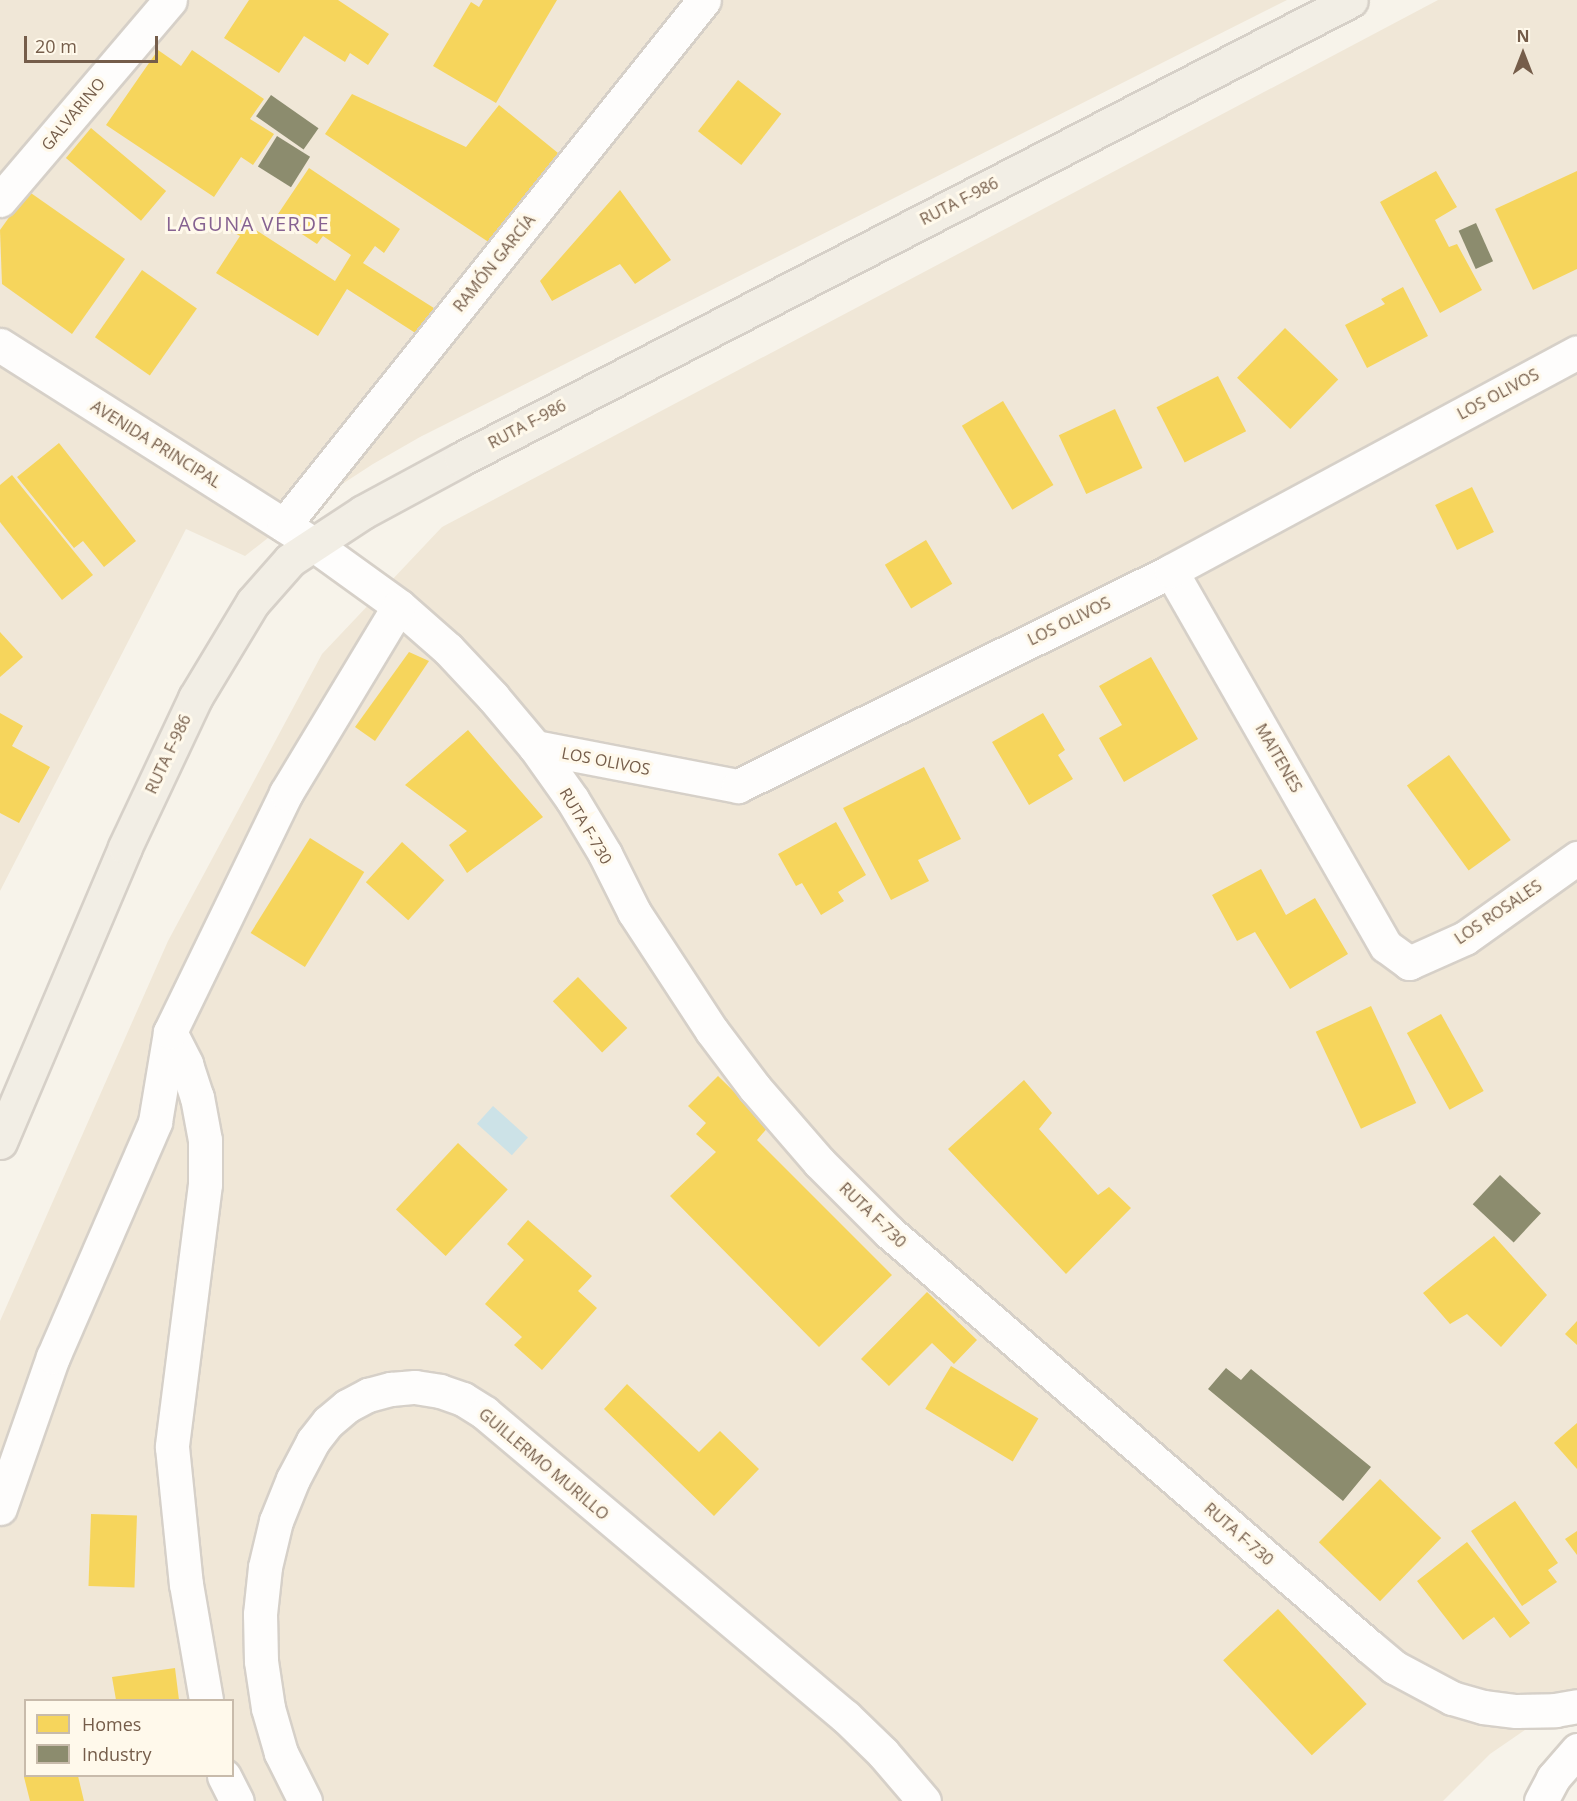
<!DOCTYPE html>
<meta charset="utf-8">
<style>
body{margin:0}
#map{position:relative;width:1577px;height:1801px;overflow:hidden;background:#f7f3ea;font-family:"Open Sans",sans-serif}
div>[style]{position:absolute}
.residential>*{inset:0;background:#f0e7d7}
.water>*{inset:0;background:#cce2e7;transform-origin:0 0}
.homes>*{inset:0;background:#f6d55c;transform-origin:0 0}
.industry>*{inset:0;background:#8c8c6e;transform-origin:0 0}
.roads{filter:drop-shadow(2px 0 #d6d0c8) drop-shadow(-2px 0 #d6d0c8) drop-shadow(0 2px #d6d0c8) drop-shadow(0 -2px #d6d0c8)}
.minor>*{height:33px;margin:-16.5px;padding:0 16.5px;transform-origin:16.5px;border-radius:16.5px;background:#fefdfc}
.major>*{height:33px;margin:-16.5px;padding:0 16.5px;transform-origin:16.5px;border-radius:16.5px;background:#f2eee5}
span{translate:-50% -50%;white-space:nowrap;text-align:center;line-height:1.15;-webkit-text-stroke:6px #fff9eb;paint-order:stroke}
.street-label{font-size:16px;color:#755d4a}
.quarter-label{font-size:20px;color:#866291;letter-spacing:1.5px}
.legend{position:absolute;left:24px;top:1699px;width:210px;height:78px;box-sizing:border-box;background:#fff9eb;border:2px solid #c8bbab;margin:0;padding:8px 10px;list-style:none;font-size:18px;color:#755d4a}
.legend li{display:flex;align-items:center;gap:12px;height:30px}
.legend b{width:30px;border:2px solid #c8bbab}
.north{position:absolute;left:1493px;top:24px;width:60px;height:60px;-webkit-text-stroke:4px #fff9eb;paint-order:stroke;rotate:0deg;font-size:16px;font-weight:700;line-height:24px;text-align:center;color:#755d4a}
.north::after{content:'';display:block;margin:auto;width:21px;height:27px;background:#755d4a;clip-path:polygon(50% 0,100% 100%,50% 72%,0 100%)}
.scale{position:absolute;left:24px;top:36px;width:134px;height:27px;box-sizing:border-box;border:3px solid #755d4a;border-top:0;padding-left:8px;font-size:18px;line-height:21px;white-space:nowrap;color:#755d4a;-webkit-text-stroke:4px #fff9eb;paint-order:stroke}
</style>
<div id="map">
<div class="residential">
<i style="clip-path:polygon(0 0,1287px 0,420px 437px,373px 464px,307px 507px,245px 556px,186px 529px,0 891px)"></i>
<i style="clip-path:polygon(evenodd,1438px 0,1577px 0,1577px 1694px,1490px 1754px,1443px 1801px,0 1801px,0 1321px,168px 941px,322px 654px,442px 527px,1438px 0,26px 1700px,232px 1700px,232px 1776px,26px 1776px,26px 1700px)"></i>
</div>
<div class="water">
<i style="left:493px;top:1106px;width:47px;height:24px;rotate:42deg"></i>
</div>
<div class="homes">
<i style="clip-path:polygon(249px 0,338px 0,389px 34px,368px 65px,350px 53px,345px 62px,304px 36px,279px 73px,224px 38px)"></i>
<i style="clip-path:polygon(483px 0,557px 0,496px 103px,433px 66px,471px 2px,479px 7px)"></i>
<i style="clip-path:polygon(158px 50px,181px 66px,192px 50px,264px 99px,250px 119px,274px 134px,253px 165px,241px 157px,214px 197px,106px 125px)"></i>
<i style="left:738px;top:80px;width:55px;height:65px;rotate:38deg"></i>
<i style="clip-path:polygon(352px 94px,466px 147px,499px 105px,558px 153px,490px 243px,325px 134px)"></i>
<i style="left:91px;top:128px;width:98px;height:39px;rotate:40deg"></i>
<i style="clip-path:polygon(309px 168px,400px 229px,384px 253px,375px 246px,363px 263px,437px 310px,420px 336px,347px 289px,318px 336px,216px 273px,240px 236px,231px 231px,239px 219px,335px 281px,351px 255px,323px 236px,317px 244px,276px 217px)"></i>
<i style="clip-path:polygon(1436px 171px,1457px 207px,1435px 220px,1449px 247px,1457px 244px,1482px 290px,1440px 313px,1380px 202px)"></i>
<i style="clip-path:polygon(1577px 171px,1577px 269px,1533px 290px,1495px 209px)"></i>
<i style="clip-path:polygon(620px 190px,671px 260px,635px 284px,620px 264px,552px 301px,540px 281px)"></i>
<i style="clip-path:polygon(28px 191px,125px 259px,72px 334px,2px 284px,0 230px)"></i>
<i style="left:142px;top:270px;width:67px;height:82px;rotate:35deg"></i>
<i style="clip-path:polygon(1403px 287px,1428px 336px,1367px 368px,1345px 325px,1385px 304px,1381px 299px)"></i>
<i style="left:1285px;top:328px;width:74px;height:69px;rotate:44deg"></i>
<i style="left:1218px;top:376px;width:62px;height:69px;rotate:63deg"></i>
<i style="left:1003px;top:401px;width:98px;height:48px;rotate:59deg"></i>
<i style="left:1115px;top:409px;width:65px;height:62px;rotate:65deg"></i>
<i style="clip-path:polygon(59px 443px,136px 541px,104px 567px,83px 541px,74px 548px,17px 477px)"></i>
<i style="clip-path:polygon(12px 475px,93px 575px,62px 600px,0 522px,0 485px)"></i>
<i style="left:1472px;top:487px;width:50px;height:41px;rotate:64deg"></i>
<i style="left:926px;top:540px;width:51px;height:48px;rotate:59deg"></i>
<i style="clip-path:polygon(0 632px,23px 657px,0 677px)"></i>
<i style="clip-path:polygon(409px 652px,429px 661px,375px 741px,355px 727px)"></i>
<i style="clip-path:polygon(1151px 657px,1198px 739px,1124px 782px,1099px 738px,1122px 725px,1099px 686px)"></i>
<i style="clip-path:polygon(0 713px,23px 726px,12px 746px,50px 767px,19px 823px,0 813px)"></i>
<i style="clip-path:polygon(1043px 713px,1065px 750px,1058px 755px,1073px 779px,1029px 805px,992px 742px)"></i>
<i style="clip-path:polygon(468px 730px,543px 817px,467px 873px,449px 845px,467px 831px,405px 785px)"></i>
<i style="left:1449px;top:755px;width:105px;height:52px;rotate:54deg"></i>
<i style="clip-path:polygon(924px 767px,961px 839px,918px 860px,929px 881px,891px 900px,843px 808px)"></i>
<i style="clip-path:polygon(836px 822px,866px 875px,838px 892px,844px 901px,821px 915px,802px 883px,796px 886px,778px 854px)"></i>
<i style="left:310px;top:838px;width:64px;height:112px;rotate:32deg"></i>
<i style="left:402px;top:842px;width:57px;height:54px;rotate:42deg"></i>
<i style="clip-path:polygon(1261px 869px,1286px 915px,1315px 898px,1348px 954px,1290px 989px,1255px 932px,1237px 941px,1212px 895px)"></i>
<i style="left:578px;top:977px;width:71px;height:35px;rotate:46deg"></i>
<i style="left:1371px;top:1006px;width:107px;height:61px;rotate:65deg"></i>
<i style="left:1441px;top:1014px;width:88px;height:39px;rotate:61deg"></i>
<i style="clip-path:polygon(718px 1076px,769px 1126px,757px 1140px,892px 1275px,819px 1347px,670px 1196px,716px 1152px,696px 1134px,706px 1123px,688px 1106px)"></i>
<i style="clip-path:polygon(1024px 1080px,1052px 1113px,1039px 1129px,1098px 1195px,1109px 1187px,1131px 1208px,1066px 1274px,948px 1149px)"></i>
<i style="left:458px;top:1143px;width:68px;height:91px;rotate:43deg"></i>
<i style="clip-path:polygon(528px 1220px,592px 1276px,578px 1291px,597px 1308px,542px 1370px,514px 1345px,522px 1337px,485px 1304px,524px 1260px,507px 1244px)"></i>
<i style="clip-path:polygon(1494px 1236px,1547px 1295px,1501px 1347px,1467px 1314px,1450px 1324px,1423px 1293px)"></i>
<i style="clip-path:polygon(927px 1292px,977px 1340px,954px 1364px,932px 1343px,889px 1386px,861px 1359px)"></i>
<i style="clip-path:polygon(1577px 1321px,1577px 1345px,1565px 1334px)"></i>
<i style="left:951px;top:1366px;width:102px;height:50px;rotate:31deg"></i>
<i style="clip-path:polygon(627px 1384px,699px 1452px,720px 1431px,759px 1469px,714px 1516px,604px 1409px)"></i>
<i style="clip-path:polygon(1577px 1423px,1577px 1469px,1554px 1443px)"></i>
<i style="left:1380px;top:1479px;width:85px;height:88px;rotate:44deg"></i>
<i style="clip-path:polygon(1515px 1501px,1558px 1563px,1548px 1570px,1557px 1582px,1522px 1606px,1471px 1531px)"></i>
<i style="left:91px;top:1514px;width:46px;height:72px;rotate:2deg"></i>
<i style="clip-path:polygon(1577px 1531px,1577px 1555px,1565px 1539px)"></i>
<i style="clip-path:polygon(1467px 1542px,1530px 1623px,1510px 1638px,1494px 1617px,1463px 1640px,1417px 1581px)"></i>
<i style="left:1278px;top:1609px;width:130px;height:75px;rotate:47deg"></i>
<i style="clip-path:polygon(175px 1668px,179px 1700px,116px 1700px,112px 1677px)"></i>
<i style="clip-path:polygon(31px 1776px,78px 1776px,84px 1801px,30px 1801px,24px 1777px)"></i>
</div>
<div class="industry">
<i style="left:271px;top:95px;width:58px;height:26px;rotate:35deg"></i>
<i style="left:277px;top:136px;width:39px;height:36px;rotate:32deg"></i>
<i style="left:1476px;top:223px;width:42px;height:19px;rotate:66deg"></i>
<i style="left:1500px;top:1175px;width:56px;height:40px;rotate:43deg"></i>
<i style="clip-path:polygon(1226px 1368px,1241px 1380px,1251px 1369px,1371px 1467px,1343px 1501px,1208px 1389px)"></i>
</div>
<div class="roads">
<div class="minor">
<i style="left:0;top:200px;width:262px;rotate:-49.6deg"></i>
<i style="left:0;top:345px;width:371px;rotate:32.4deg"></i>
<i style="left:313px;top:544px;width:106px;rotate:35.8deg"></i>
<i style="left:399px;top:606px;width:65px;rotate:41.3deg"></i>
<i style="left:448px;top:649px;width:66px;rotate:46.8deg"></i>
<i style="left:493px;top:697px;width:65px;rotate:50deg"></i>
<i style="left:535px;top:747px;width:64px;rotate:54.6deg"></i>
<i style="left:572px;top:799px;width:64px;rotate:59deg"></i>
<i style="left:605px;top:854px;width:65px;rotate:63.4deg"></i>
<i style="left:634px;top:912px;width:142px;rotate:56.8deg"></i>
<i style="left:712px;top:1031px;width:71px;rotate:53deg"></i>
<i style="left:755px;top:1088px;width:98px;rotate:49.1deg"></i>
<i style="left:819px;top:1162px;width:99px;rotate:45deg"></i>
<i style="left:889px;top:1232px;width:634px;rotate:40.78deg"></i>
<i style="left:1369px;top:1646px;width:33px;rotate:40deg"></i>
<i style="left:1394px;top:1667px;width:66px;rotate:28.1deg"></i>
<i style="left:1452px;top:1698px;width:32px;rotate:16deg"></i>
<i style="left:1483px;top:1707px;width:33px;rotate:7deg"></i>
<i style="left:1516px;top:1711px;width:39px;rotate:-1deg"></i>
<i style="left:1555px;top:1710px;width:22px;rotate:-10deg"></i>
<i style="left:284px;top:525px;width:672px;rotate:-51.34deg"></i>
<i style="left:1171px;top:571px;width:432px;rotate:60.2deg"></i>
<i style="left:1386px;top:946px;width:29px;rotate:36deg"></i>
<i style="left:1409px;top:963px;width:61px;rotate:-24.1deg"></i>
<i style="left:1465px;top:938px;width:138px;rotate:-35.5deg"></i>
<i style="left:535px;top:747px;width:207px;rotate:10.9deg"></i>
<i style="left:738px;top:786px;width:483px;rotate:-26.4deg"></i>
<i style="left:1171px;top:571px;width:461px;rotate:-28.3deg"></i>
<i style="left:170px;top:1032px;width:36px;rotate:63deg"></i>
<i style="left:186px;top:1064px;width:35px;rotate:72deg"></i>
<i style="left:197px;top:1097px;width:44px;rotate:79.5deg"></i>
<i style="left:205px;top:1140px;width:44px;rotate:90deg"></i>
<i style="left:205px;top:1184px;width:265px;rotate:97.2deg"></i>
<i style="left:172px;top:1447px;width:138px;rotate:84.2deg"></i>
<i style="left:186px;top:1584px;width:118px;rotate:80.2deg"></i>
<i style="left:0;top:1508px;width:160px;rotate:-70.7deg"></i>
<i style="left:53px;top:1357px;width:256px;rotate:-66.5deg"></i>
<i style="left:155px;top:1122px;width:91px;rotate:-80.5deg"></i>
<i style="left:170px;top:1032px;width:266px;rotate:-64.1deg"></i>
<i style="left:286px;top:793px;width:218px;rotate:-58.9deg"></i>
<i style="left:224px;top:1776px;width:28px;rotate:63deg"></i>
<i style="left:305px;top:1801px;width:54px;rotate:-116.6deg"></i>
<i style="left:281px;top:1753px;width:47px;rotate:-106.1deg"></i>
<i style="left:268px;top:1708px;width:48px;rotate:-98.5deg"></i>
<i style="left:261px;top:1661px;width:47px;rotate:-91.2deg"></i>
<i style="left:260px;top:1614px;width:47px;rotate:-83.9deg"></i>
<i style="left:265px;top:1567px;width:47px;rotate:-76.6deg"></i>
<i style="left:276px;top:1521px;width:45px;rotate:-68deg"></i>
<i style="left:293px;top:1479px;width:43px;rotate:-62.2deg"></i>
<i style="left:313px;top:1441px;width:24px;rotate:-52deg"></i>
<i style="left:328px;top:1422px;width:25px;rotate:-40deg"></i>
<i style="left:347px;top:1406px;width:24px;rotate:-28deg"></i>
<i style="left:368px;top:1395px;width:24px;rotate:-15deg"></i>
<i style="left:391px;top:1389px;width:24px;rotate:-5deg"></i>
<i style="left:415px;top:1387px;width:25px;rotate:9deg"></i>
<i style="left:440px;top:1391px;width:24px;rotate:19deg"></i>
<i style="left:463px;top:1399px;width:26px;rotate:32deg"></i>
<i style="left:485px;top:1413px;width:471px;rotate:40.1deg"></i>
<i style="left:845px;top:1716px;width:53px;rotate:44.2deg"></i>
<i style="left:883px;top:1753px;width:63px;rotate:49.5deg"></i>
<i style="left:1541px;top:1801px;width:26px;rotate:-62deg"></i>
<i style="left:1553px;top:1778px;width:37px;rotate:-49deg"></i>
</div>
<div class="major">
<i style="left:0;top:1142px;width:320px;rotate:-67deg"></i>
<i style="left:125px;top:847px;width:165px;rotate:-64.8deg"></i>
<i style="left:195px;top:698px;width:112px;rotate:-58.9deg"></i>
<i style="left:253px;top:602px;width:56px;rotate:-48.6deg"></i>
<i style="left:290px;top:560px;width:87px;rotate:-33.3deg"></i>
<i style="left:363px;top:512px;width:111px;rotate:-28.4deg"></i>
<i style="left:461px;top:459px;width:1001px;rotate:-27.28deg"></i>
</div>
</div>
<div class="street-label">
<span style="left:73px;top:114px;rotate:-50deg">GALVARINO</span>
<span style="left:959px;top:201px;rotate:-27deg">RUTA F-986</span>
<span style="left:494px;top:263px;rotate:-51deg">RAMÓN GARCÍA</span>
<span style="left:1498px;top:394px;rotate:-28deg">LOS OLIVOS</span>
<span style="left:527px;top:424px;rotate:-28deg">RUTA F-986</span>
<span style="left:156px;top:444px;rotate:32deg">AVENIDA PRINCIPAL</span>
<span style="left:1069px;top:621px;rotate:-26deg">LOS OLIVOS</span>
<span style="left:168px;top:754px;rotate:-65deg">RUTA F-986</span>
<span style="left:1279px;top:758px;rotate:60deg">MAITENES</span>
<span style="left:606px;top:761px;rotate:11deg">LOS OLIVOS</span>
<span style="left:586px;top:826px;rotate:59deg">RUTA F-730</span>
<span style="left:1498px;top:912px;rotate:-34deg">LOS ROSALES</span>
<span style="left:873px;top:1215px;rotate:44deg">RUTA F-730</span>
<span style="left:544px;top:1464px;rotate:40deg">GUILLERMO MURILLO</span>
<span style="left:1239px;top:1534px;rotate:41deg">RUTA F-730</span>
</div>
<div class="quarter-label">
<span style="left:248px;top:223px">LAGUNA VERDE</span>
</div>
<ul class="legend">
<li><b style="height:16px;background:#f6d55c"></b>Homes</li>
<li><b style="height:16px;background:#8c8c6e"></b>Industry</li>
</ul>
<div class="north">N</div>
<div class="scale">20 m</div>
</div>
